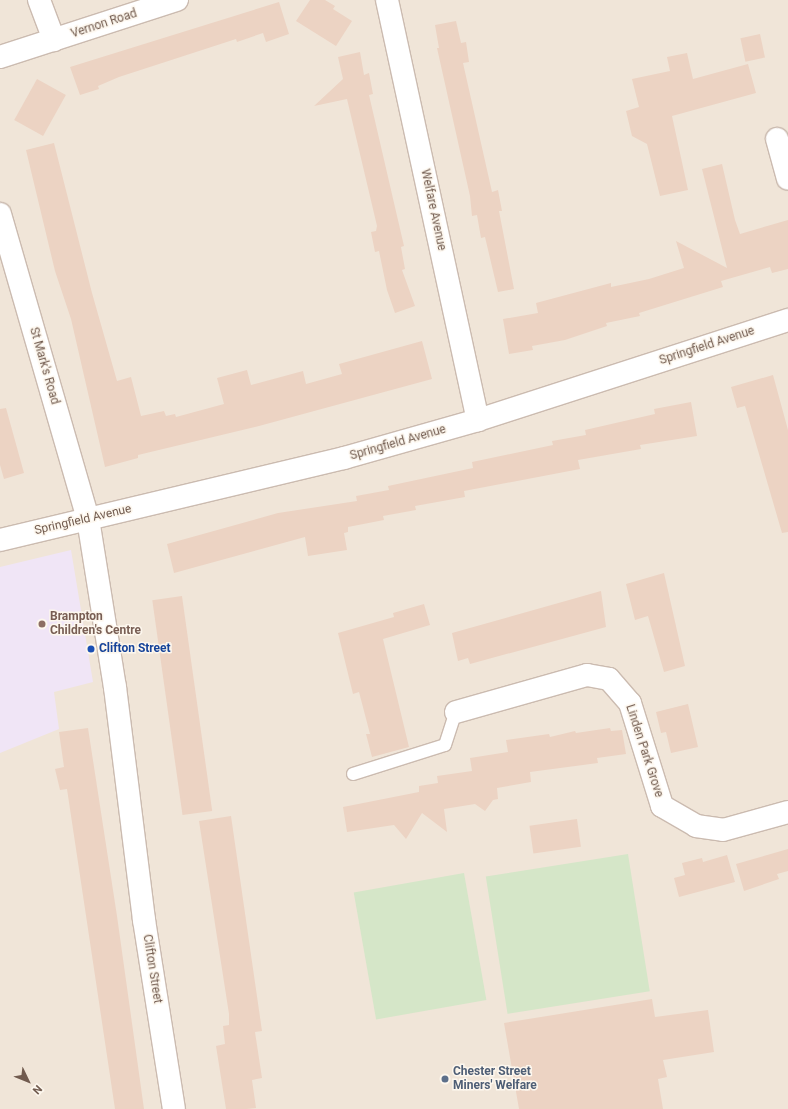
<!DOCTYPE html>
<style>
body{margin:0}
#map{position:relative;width:788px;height:1109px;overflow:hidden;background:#faf3e9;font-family:Roboto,sans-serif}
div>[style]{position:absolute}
.residential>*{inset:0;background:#f0e5d8;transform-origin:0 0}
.education>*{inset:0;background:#f0e5f6}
.green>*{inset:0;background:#d5e6c8;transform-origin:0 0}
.building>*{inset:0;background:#ecd3c3;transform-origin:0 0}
.roads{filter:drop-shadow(1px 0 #cbbbb0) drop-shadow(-1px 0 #cbbbb0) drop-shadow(0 1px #cbbbb0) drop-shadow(0 -1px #cbbbb0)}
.service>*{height:12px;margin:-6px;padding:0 6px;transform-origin:6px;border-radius:6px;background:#fff}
.minor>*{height:22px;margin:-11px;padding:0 11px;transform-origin:11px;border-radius:11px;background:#fff}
.dots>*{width:11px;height:11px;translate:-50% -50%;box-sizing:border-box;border:2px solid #fdf7ee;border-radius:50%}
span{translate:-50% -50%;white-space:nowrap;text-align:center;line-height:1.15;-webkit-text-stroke:3px #fdf7ee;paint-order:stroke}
.street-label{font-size:12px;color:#715b4f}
.education-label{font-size:12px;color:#785e54;font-weight:700}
.left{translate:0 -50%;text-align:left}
.transit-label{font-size:12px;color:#164399;font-weight:700}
.service-label{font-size:12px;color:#4e5e75;font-weight:700}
.north{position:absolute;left:8px;top:1061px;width:40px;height:40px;-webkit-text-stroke:3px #fdf7ee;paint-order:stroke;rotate:133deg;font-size:11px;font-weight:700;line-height:16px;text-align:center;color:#715b4f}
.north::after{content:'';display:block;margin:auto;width:14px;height:18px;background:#715b4f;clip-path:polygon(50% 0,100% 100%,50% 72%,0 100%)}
</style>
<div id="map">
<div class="residential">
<i style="left:0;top:0;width:788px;height:1109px"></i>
</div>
<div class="education">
<i style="clip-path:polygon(71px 550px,93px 682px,54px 692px,59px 729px,0 753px,0 567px)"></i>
</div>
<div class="green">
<i style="left:628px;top:854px;width:139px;height:144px;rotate:81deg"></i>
<i style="left:464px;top:873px;width:129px;height:112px;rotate:80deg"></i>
</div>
<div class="building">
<i style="clip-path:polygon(310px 0,325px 0,335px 6px,333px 9px,352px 21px,336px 46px,296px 21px)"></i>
<i style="clip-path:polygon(279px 2px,289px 34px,266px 42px,263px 33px,237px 42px,236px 39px,119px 77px,98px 86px,99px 89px,80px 95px,70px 67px)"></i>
<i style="clip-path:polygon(456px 21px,461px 43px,466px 42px,469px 62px,463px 63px,492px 192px,498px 190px,502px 211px,499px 211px,514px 289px,498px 292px,485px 237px,481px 238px,477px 215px,472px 216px,470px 196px,437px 48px,439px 48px,435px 25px)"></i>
<i style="left:760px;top:34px;width:24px;height:20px;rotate:78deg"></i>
<i style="clip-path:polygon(360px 52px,364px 75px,369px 73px,373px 94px,369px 95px,404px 246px,401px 247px,405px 269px,402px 270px,415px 306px,395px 313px,387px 290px,379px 251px,375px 252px,371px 232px,376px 231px,377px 226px,347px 99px,314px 106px,343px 79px,338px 57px)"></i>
<i style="clip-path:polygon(687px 53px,693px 79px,748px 64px,756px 93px,672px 116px,688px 190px,660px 196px,647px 144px,632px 136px,626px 111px,639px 107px,632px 79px,670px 71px,667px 57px)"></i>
<i style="left:37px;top:79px;width:33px;height:47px;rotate:29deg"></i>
<i style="clip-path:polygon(54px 143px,92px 293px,117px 381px,131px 377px,141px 416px,164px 411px,166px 416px,175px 414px,176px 417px,224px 404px,217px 378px,247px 370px,251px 385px,303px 371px,306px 384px,342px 374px,339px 364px,422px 341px,432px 379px,259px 426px,138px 455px,138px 458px,105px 467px,71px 319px,55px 271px,26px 150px)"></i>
<i style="clip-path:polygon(722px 164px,735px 220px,740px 234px,788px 220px,788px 269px,772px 273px,770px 267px,721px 281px,723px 287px,639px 313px,640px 316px,606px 323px,607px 326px,565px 340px,532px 346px,533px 350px,509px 354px,503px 319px,538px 313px,536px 303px,611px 283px,611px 287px,649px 279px,684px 268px,676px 241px,727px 268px,702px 169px)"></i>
<i style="clip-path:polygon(773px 375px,788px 430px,788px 532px,782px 533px,745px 406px,737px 408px,731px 387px)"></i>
<i style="clip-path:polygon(691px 402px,697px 436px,640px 445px,641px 449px,578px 460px,580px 469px,464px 491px,465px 497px,415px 506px,416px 510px,383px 516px,384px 520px,348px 527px,348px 532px,344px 533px,347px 550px,308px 556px,305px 537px,174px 573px,167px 544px,278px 513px,357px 501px,356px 496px,389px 490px,388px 486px,473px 468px,472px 462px,553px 445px,552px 441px,586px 435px,585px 430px,655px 414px,654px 409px)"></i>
<i style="clip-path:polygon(6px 408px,24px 473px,4px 479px,0 465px,0 409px)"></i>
<i style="clip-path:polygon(664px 573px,685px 666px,664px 672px,648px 616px,635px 620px,626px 584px)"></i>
<i style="clip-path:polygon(601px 591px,606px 627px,470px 664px,468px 658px,458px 661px,452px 633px)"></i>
<i style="left:182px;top:596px;width:217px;height:30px;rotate:82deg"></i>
<i style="clip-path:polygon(424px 604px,430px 625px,383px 639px,409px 747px,372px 757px,366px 734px,370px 734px,359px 692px,353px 694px,338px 633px,394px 617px,393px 613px)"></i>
<i style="clip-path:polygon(688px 704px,698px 747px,671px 753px,666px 732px,661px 733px,656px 712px)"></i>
<i style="clip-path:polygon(88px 728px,117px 916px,144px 1109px,115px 1109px,67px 789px,60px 790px,55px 769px,64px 767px,59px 732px)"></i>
<i style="clip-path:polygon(610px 728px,611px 731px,622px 730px,626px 754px,597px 758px,598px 763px,530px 772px,531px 782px,497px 788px,498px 799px,493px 800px,485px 811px,475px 804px,444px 809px,447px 832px,422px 813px,406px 839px,394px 825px,347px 832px,343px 807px,419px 792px,419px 786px,438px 783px,437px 776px,472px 771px,470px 758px,508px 752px,506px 740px,549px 734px,550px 737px,575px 731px,576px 733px)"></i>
<i style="clip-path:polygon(231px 816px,262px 1031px,255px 1032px,262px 1078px,252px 1080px,256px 1108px,247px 1109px,226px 1109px,216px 1046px,225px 1044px,223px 1026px,229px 1025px,229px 1014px,199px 821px)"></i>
<i style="left:577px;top:819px;width:28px;height:48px;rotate:82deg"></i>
<i style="clip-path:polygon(788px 849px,788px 871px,777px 874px,779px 879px,744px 891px,736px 864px)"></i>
<i style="clip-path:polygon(727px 855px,735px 882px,679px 897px,674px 878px,685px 875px,682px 863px,702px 858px,703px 862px)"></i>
<i style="clip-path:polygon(652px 999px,655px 1017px,708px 1010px,714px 1052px,663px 1060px,667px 1077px,658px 1079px,663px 1109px,519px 1109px,504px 1023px)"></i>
</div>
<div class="roads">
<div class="service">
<i style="left:353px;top:774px;width:96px;rotate:-17.5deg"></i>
<i style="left:445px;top:745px;width:35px;rotate:-72deg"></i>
</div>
<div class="minor">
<i style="left:39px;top:0;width:43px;rotate:69.4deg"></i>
<i style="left:387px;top:0;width:430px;rotate:77.8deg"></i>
<i style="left:0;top:57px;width:186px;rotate:-17.9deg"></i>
<i style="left:777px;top:139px;width:41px;rotate:74.6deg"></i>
<i style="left:0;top:214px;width:317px;rotate:73.9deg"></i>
<i style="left:88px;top:519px;width:170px;rotate:80.9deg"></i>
<i style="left:115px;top:687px;width:235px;rotate:82.9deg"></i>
<i style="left:144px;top:920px;width:191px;rotate:81deg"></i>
<i style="left:0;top:540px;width:354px;rotate:-13.4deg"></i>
<i style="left:344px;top:458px;width:139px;rotate:-15.8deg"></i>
<i style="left:478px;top:420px;width:326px;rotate:-17.9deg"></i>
<i style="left:456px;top:712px;width:136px;rotate:-15.8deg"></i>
<i style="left:587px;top:675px;width:22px;rotate:10deg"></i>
<i style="left:609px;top:679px;width:32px;rotate:49deg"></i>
<i style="left:630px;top:703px;width:108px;rotate:72.7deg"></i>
<i style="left:662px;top:806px;width:39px;rotate:30deg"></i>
<i style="left:696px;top:826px;width:27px;rotate:8deg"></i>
<i style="left:723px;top:830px;width:67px;rotate:-15.5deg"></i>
</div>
</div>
<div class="dots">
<i style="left:42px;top:624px;background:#8d6e63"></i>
<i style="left:91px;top:649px;background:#1a4fb4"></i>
<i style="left:445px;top:1079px;background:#5c6f8a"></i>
</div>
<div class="street-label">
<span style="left:104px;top:24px;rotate:-18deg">Vernon Road</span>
<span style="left:433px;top:210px;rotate:78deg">Welfare Avenue</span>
<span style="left:707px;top:346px;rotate:-18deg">Springfield Avenue</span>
<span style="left:44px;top:366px;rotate:74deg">St Mark's Road</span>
<span style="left:398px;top:443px;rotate:-16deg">Springfield Avenue</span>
<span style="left:83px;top:520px;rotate:-13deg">Springfield Avenue</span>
<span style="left:644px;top:751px;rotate:72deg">Linden Park Grove</span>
<span style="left:152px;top:969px;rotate:81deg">Clifton Street</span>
</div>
<div class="education-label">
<span class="left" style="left:50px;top:624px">Brampton<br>Children's Centre</span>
</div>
<div class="transit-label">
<span class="left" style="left:99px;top:649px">Clifton Street</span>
</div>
<div class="service-label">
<span class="left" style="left:453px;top:1079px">Chester Street<br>Miners' Welfare</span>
</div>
<div class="north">N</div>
</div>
